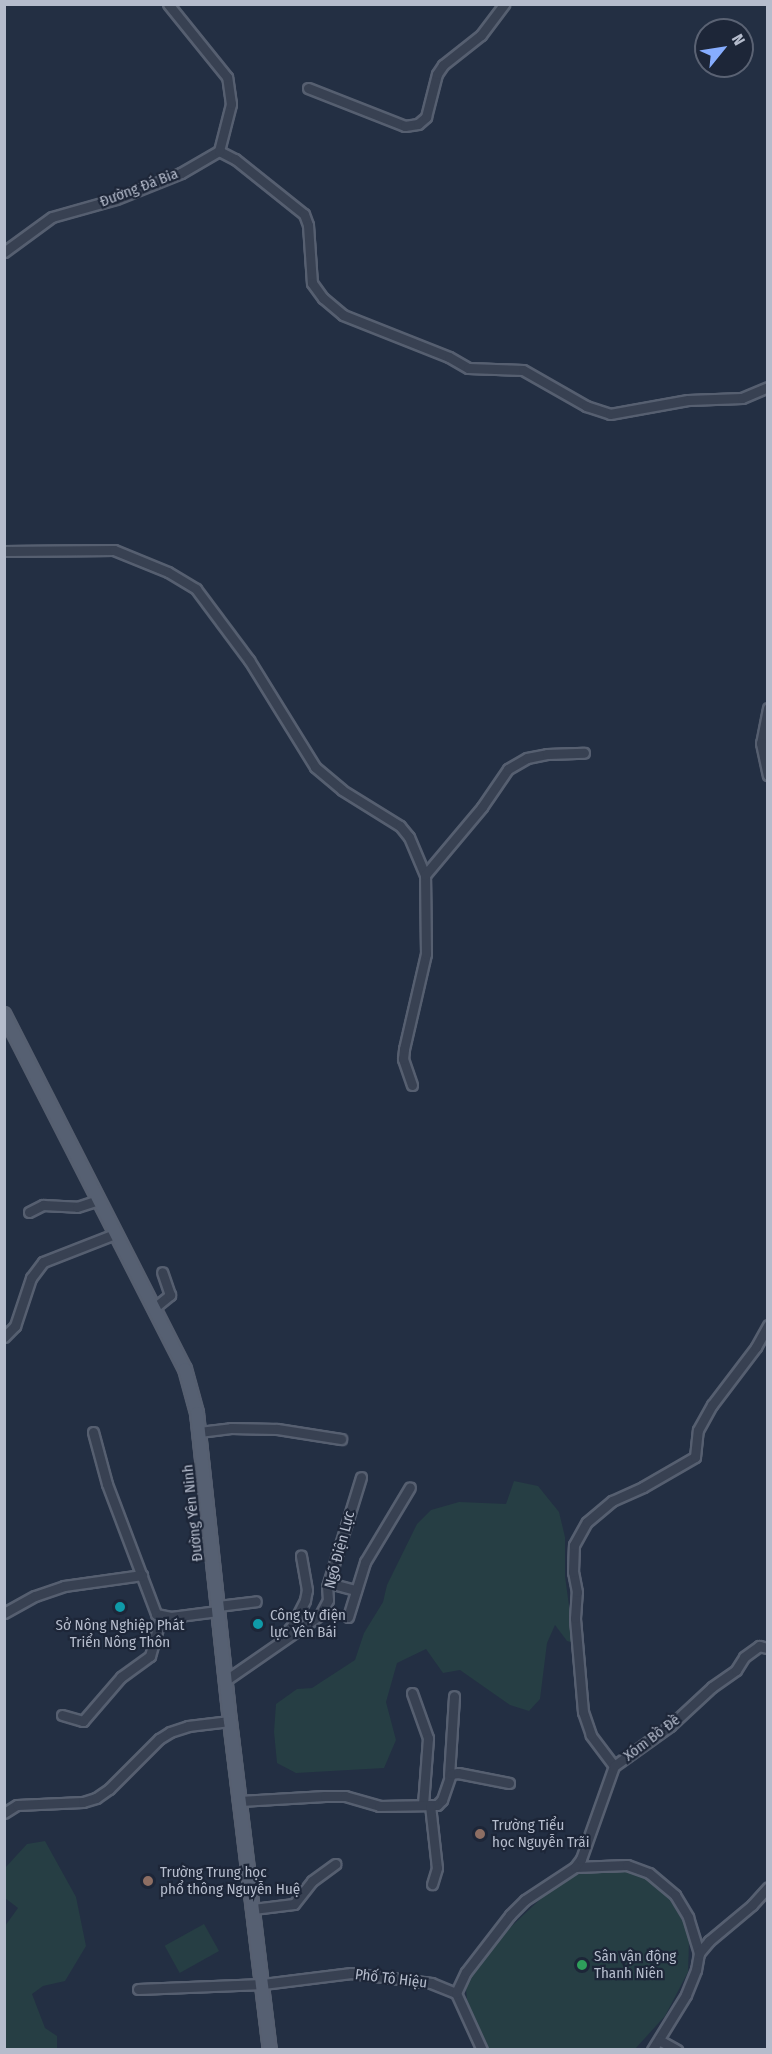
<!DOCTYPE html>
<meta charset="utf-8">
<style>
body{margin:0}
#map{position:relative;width:772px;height:2054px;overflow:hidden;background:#232f43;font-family:"Fira Sans Condensed",sans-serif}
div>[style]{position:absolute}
.green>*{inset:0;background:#263e44;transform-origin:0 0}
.roads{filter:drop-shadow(2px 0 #565f70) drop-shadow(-2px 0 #565f70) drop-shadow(0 2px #565f70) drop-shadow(0 -2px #565f70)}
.minor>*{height:9px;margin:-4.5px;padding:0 4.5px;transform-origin:4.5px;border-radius:4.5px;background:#384152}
.major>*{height:12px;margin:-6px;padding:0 6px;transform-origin:6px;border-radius:6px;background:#566072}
.dots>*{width:16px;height:16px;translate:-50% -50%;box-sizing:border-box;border:3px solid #1d2638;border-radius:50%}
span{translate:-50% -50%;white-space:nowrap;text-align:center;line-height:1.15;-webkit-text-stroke:4.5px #1d2638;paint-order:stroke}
.street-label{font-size:15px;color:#b5bccc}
.poi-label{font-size:15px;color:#b5bccc}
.left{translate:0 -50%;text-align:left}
.frame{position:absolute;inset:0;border:6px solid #b5bccc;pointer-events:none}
.north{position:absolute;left:694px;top:18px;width:60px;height:60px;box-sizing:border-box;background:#1d2638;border:2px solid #5a6273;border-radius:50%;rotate:60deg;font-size:16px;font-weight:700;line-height:24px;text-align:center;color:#b5bccc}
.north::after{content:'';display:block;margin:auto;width:21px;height:27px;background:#87adff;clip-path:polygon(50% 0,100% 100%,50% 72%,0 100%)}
</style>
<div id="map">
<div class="green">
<i style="clip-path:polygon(514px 1481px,538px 1486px,559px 1512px,565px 1537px,565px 1576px,574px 1643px,567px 1641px,555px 1625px,547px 1643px,540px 1699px,529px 1711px,510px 1705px,460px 1670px,443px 1673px,426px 1649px,397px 1663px,386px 1702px,396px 1740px,384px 1768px,296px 1773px,277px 1763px,274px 1732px,276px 1704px,297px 1689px,312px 1688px,355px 1660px,364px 1633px,383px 1602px,387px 1585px,417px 1524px,431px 1510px,459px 1502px,506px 1504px)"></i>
<i style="clip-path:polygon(45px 1841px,76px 1897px,86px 1946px,65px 1981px,43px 1986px,32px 1994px,45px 2028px,57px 2036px,57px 2049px,5px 2049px,5px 1926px,18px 1908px,5px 1898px,5px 1868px,27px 1844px)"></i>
<i style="clip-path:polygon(596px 1868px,631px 1870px,652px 1880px,666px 1893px,684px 1923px,689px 1942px,688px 1972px,665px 2016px,635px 2049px,487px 2049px,467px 2000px,466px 1989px,470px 1973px,499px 1938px,550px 1890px,567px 1878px)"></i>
<i style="left:204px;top:1924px;width:31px;height:45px;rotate:61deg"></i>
</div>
<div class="roads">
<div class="minor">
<i style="left:308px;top:88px;width:104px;rotate:21.4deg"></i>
<i style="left:405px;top:126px;width:13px;rotate:-9deg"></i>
<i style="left:418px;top:124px;width:11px;rotate:-41deg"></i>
<i style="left:426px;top:117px;width:44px;rotate:-75.7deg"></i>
<i style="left:437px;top:74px;width:11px;rotate:-56deg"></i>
<i style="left:443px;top:65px;width:48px;rotate:-38.3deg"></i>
<i style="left:481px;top:35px;width:39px;rotate:-53deg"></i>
<i style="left:219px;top:151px;width:18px;rotate:27deg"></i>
<i style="left:235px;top:159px;width:88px;rotate:38.6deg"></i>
<i style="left:304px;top:214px;width:12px;rotate:70deg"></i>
<i style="left:308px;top:225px;width:58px;rotate:86.1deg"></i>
<i style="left:312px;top:283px;width:19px;rotate:54deg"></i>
<i style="left:323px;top:298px;width:26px;rotate:40deg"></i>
<i style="left:343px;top:315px;width:114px;rotate:21.6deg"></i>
<i style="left:449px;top:357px;width:22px;rotate:30deg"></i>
<i style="left:468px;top:368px;width:55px;rotate:2.1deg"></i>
<i style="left:523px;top:370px;width:73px;rotate:29.7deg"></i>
<i style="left:586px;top:406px;width:25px;rotate:18deg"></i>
<i style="left:610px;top:414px;width:79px;rotate:-10.2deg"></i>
<i style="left:688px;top:400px;width:54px;rotate:-2.1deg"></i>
<i style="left:742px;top:398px;width:28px;rotate:-23deg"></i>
<i style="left:4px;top:252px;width:59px;rotate:-36.1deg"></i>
<i style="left:52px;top:217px;width:66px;rotate:-15.7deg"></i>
<i style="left:116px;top:199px;width:70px;rotate:-21.8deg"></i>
<i style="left:181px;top:173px;width:44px;rotate:-30.1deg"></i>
<i style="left:219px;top:151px;width:49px;rotate:-75.7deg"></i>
<i style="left:231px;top:104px;width:27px;rotate:-98deg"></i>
<i style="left:227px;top:77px;width:94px;rotate:-128.9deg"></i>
<i style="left:4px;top:551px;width:110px;rotate:-0.5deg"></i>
<i style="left:114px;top:550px;width:58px;rotate:22.2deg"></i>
<i style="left:168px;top:572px;width:33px;rotate:31deg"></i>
<i style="left:196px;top:589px;width:89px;rotate:53.3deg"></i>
<i style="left:249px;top:660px;width:126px;rotate:58.3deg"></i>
<i style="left:315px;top:767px;width:35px;rotate:40deg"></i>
<i style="left:342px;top:790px;width:68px;rotate:31.8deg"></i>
<i style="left:400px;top:826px;width:14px;rotate:51deg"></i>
<i style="left:409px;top:837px;width:41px;rotate:67.2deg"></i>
<i style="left:768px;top:708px;width:36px;rotate:101deg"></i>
<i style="left:761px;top:743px;width:33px;rotate:78deg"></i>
<i style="left:412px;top:1085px;width:28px;rotate:-109deg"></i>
<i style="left:403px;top:1059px;width:10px;rotate:-84deg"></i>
<i style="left:404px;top:1049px;width:98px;rotate:-77deg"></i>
<i style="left:426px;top:954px;width:79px;rotate:-90.7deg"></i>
<i style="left:425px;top:875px;width:89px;rotate:-50deg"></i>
<i style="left:482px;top:807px;width:46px;rotate:-55.6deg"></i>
<i style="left:508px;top:769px;width:22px;rotate:-30deg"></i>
<i style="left:527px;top:758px;width:20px;rotate:-11deg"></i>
<i style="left:547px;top:754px;width:37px;rotate:-2deg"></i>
<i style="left:29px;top:1212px;width:16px;rotate:-27deg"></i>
<i style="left:43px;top:1205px;width:34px;rotate:3deg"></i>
<i style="left:77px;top:1207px;width:23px;rotate:-18deg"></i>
<i style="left:154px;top:1308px;width:21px;rotate:-39deg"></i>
<i style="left:170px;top:1295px;width:24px;rotate:-109deg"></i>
<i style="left:4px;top:1337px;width:16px;rotate:-45deg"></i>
<i style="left:15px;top:1326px;width:51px;rotate:-71.6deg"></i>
<i style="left:31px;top:1278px;width:20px;rotate:-53deg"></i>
<i style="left:43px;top:1262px;width:77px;rotate:-21.3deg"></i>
<i style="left:93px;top:1432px;width:54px;rotate:74.9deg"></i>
<i style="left:107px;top:1484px;width:139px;rotate:69.3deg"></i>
<i style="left:156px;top:1614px;width:15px;rotate:11deg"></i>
<i style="left:171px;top:1617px;width:47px;rotate:-7.3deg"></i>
<i style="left:199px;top:1432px;width:32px;rotate:-7deg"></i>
<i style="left:231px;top:1428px;width:46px;rotate:1.2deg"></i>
<i style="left:277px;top:1429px;width:65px;rotate:8.9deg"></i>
<i style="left:329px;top:1583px;width:28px;rotate:15deg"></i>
<i style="left:218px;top:1606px;width:38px;rotate:-7deg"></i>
<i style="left:4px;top:1613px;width:35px;rotate:-29deg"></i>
<i style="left:35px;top:1596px;width:31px;rotate:-19deg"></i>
<i style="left:64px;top:1586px;width:79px;rotate:-8deg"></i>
<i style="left:348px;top:1617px;width:58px;rotate:-72.8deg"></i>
<i style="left:365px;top:1562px;width:87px;rotate:-59deg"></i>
<i style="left:279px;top:1640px;width:19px;rotate:-47deg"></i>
<i style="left:292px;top:1626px;width:29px;rotate:-63deg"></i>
<i style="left:305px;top:1600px;width:10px;rotate:-79deg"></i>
<i style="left:307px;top:1590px;width:35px;rotate:-100deg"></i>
<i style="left:226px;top:1680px;width:114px;rotate:-34.7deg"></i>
<i style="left:320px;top:1615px;width:17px;rotate:-62deg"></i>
<i style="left:328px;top:1600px;width:13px;rotate:-94deg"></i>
<i style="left:327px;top:1587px;width:115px;rotate:-72.8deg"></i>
<i style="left:412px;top:1693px;width:48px;rotate:70.4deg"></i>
<i style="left:428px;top:1738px;width:67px;rotate:94.3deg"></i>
<i style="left:62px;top:1715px;width:22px;rotate:16deg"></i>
<i style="left:83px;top:1721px;width:58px;rotate:-49.2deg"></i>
<i style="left:121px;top:1677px;width:36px;rotate:-36deg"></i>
<i style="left:150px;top:1656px;width:41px;rotate:-74.2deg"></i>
<i style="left:614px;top:1766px;width:39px;rotate:-127deg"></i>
<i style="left:591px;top:1735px;width:24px;rotate:-109deg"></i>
<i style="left:583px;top:1712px;width:94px;rotate:-94.9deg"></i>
<i style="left:575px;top:1618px;width:26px;rotate:-86deg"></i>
<i style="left:577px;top:1592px;width:20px;rotate:-101deg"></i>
<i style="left:573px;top:1572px;width:27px;rotate:-88deg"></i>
<i style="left:574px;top:1545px;width:26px;rotate:-61deg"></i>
<i style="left:587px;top:1522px;width:33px;rotate:-40deg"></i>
<i style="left:612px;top:1501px;width:34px;rotate:-24deg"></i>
<i style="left:643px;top:1487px;width:60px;rotate:-30deg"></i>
<i style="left:695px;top:1457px;width:27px;rotate:-84deg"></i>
<i style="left:698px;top:1430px;width:29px;rotate:-61deg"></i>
<i style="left:712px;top:1405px;width:73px;rotate:-52.8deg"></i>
<i style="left:756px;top:1347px;width:25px;rotate:-61deg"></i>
<i style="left:449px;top:1776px;width:80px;rotate:-86.4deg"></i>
<i style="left:240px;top:1801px;width:85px;rotate:-3.4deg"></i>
<i style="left:325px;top:1796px;width:20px"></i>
<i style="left:345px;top:1796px;width:35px;rotate:16deg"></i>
<i style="left:379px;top:1806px;width:58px;rotate:-1deg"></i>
<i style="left:437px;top:1805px;width:7px;rotate:-45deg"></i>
<i style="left:442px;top:1800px;width:28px;rotate:-71deg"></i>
<i style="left:451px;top:1774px;width:7px;rotate:-8deg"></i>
<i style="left:458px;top:1773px;width:52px;rotate:11.1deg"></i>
<i style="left:430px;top:1805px;width:63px;rotate:83.7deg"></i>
<i style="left:437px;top:1868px;width:17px;rotate:107deg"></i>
<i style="left:4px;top:1813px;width:15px;rotate:-32deg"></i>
<i style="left:17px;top:1805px;width:66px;rotate:-2.6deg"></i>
<i style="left:83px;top:1802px;width:14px;rotate:-17deg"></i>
<i style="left:96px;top:1798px;width:16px;rotate:-35deg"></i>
<i style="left:109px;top:1789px;width:71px;rotate:-45deg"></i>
<i style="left:159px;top:1739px;width:13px;rotate:-32deg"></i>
<i style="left:170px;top:1732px;width:19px;rotate:-18deg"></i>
<i style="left:188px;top:1726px;width:42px;rotate:-6.8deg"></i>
<i style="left:575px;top:1867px;width:52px;rotate:-2.2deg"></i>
<i style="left:627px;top:1865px;width:23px;rotate:20deg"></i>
<i style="left:649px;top:1873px;width:34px;rotate:40deg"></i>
<i style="left:675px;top:1895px;width:26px;rotate:59deg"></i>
<i style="left:688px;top:1917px;width:38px;rotate:73deg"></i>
<i style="left:699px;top:1953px;width:17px;rotate:100deg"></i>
<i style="left:696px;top:1970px;width:27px;rotate:112deg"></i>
<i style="left:686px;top:1995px;width:65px;rotate:121.7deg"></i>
<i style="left:253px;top:1909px;width:41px;rotate:-7deg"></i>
<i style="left:294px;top:1904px;width:29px;rotate:-52deg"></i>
<i style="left:312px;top:1881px;width:29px;rotate:-36deg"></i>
<i style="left:699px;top:1953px;width:16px;rotate:-50deg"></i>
<i style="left:709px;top:1941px;width:56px;rotate:-39.9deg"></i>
<i style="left:752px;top:1905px;width:24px;rotate:-48deg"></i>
<i style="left:138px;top:1989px;width:125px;rotate:-2.3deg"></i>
<i style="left:263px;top:1984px;width:89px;rotate:-7.1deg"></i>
<i style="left:351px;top:1973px;width:81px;rotate:7.1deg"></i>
<i style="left:431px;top:1983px;width:27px;rotate:22deg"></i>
<i style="left:456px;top:1993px;width:63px;rotate:65.5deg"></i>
<i style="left:456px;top:1993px;width:23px;rotate:-65deg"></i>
<i style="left:466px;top:1972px;width:72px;rotate:-52.3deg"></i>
<i style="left:510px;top:1915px;width:21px;rotate:-45deg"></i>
<i style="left:525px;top:1900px;width:60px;rotate:-33.4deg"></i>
<i style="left:575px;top:1867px;width:10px;rotate:-53deg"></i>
<i style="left:581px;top:1859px;width:99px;rotate:-70.5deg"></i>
<i style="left:614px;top:1766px;width:69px;rotate:-35.5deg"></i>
<i style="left:670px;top:1726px;width:57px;rotate:-42.9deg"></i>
<i style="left:712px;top:1687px;width:29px;rotate:-35deg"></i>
<i style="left:736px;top:1670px;width:15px;rotate:-58deg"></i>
<i style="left:744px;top:1657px;width:19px;rotate:-36deg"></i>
<i style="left:759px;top:1646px;width:9px;rotate:13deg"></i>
<i style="left:659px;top:2040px;width:21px;rotate:29deg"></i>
</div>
<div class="major">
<i style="left:4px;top:1014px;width:398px;rotate:63deg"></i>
<i style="left:185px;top:1369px;width:46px;rotate:74.7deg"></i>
<i style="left:197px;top:1413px;width:310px;rotate:83.9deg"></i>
<i style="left:230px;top:1721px;width:331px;rotate:83.1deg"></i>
</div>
</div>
<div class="dots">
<i style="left:120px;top:1607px;background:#0f9aa8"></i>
<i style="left:258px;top:1624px;background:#0f9aa8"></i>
<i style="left:480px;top:1834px;background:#8d6e63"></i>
<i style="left:148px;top:1881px;background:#8d6e63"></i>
<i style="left:582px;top:1965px;background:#2e9e5b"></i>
</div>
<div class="street-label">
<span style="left:139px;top:188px;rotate:-21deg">Đường Đá Bia</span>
<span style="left:193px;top:1513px;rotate:-96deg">Đường Yên Ninh</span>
<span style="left:340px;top:1550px;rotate:-75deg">Ngõ Điện Lực</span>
<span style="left:652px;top:1738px;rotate:-37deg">Xóm Bồ Đề</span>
<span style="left:391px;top:1979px;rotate:7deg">Phố Tô Hiệu</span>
</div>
<div class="poi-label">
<span class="left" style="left:270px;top:1624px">Công ty điện<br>lực Yên Bái</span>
<span style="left:120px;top:1634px">Sở Nông Nghiệp Phát<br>Triển Nông Thôn</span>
<span class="left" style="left:492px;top:1834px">Trường Tiểu<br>học Nguyễn Trãi</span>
<span class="left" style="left:160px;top:1881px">Trường Trung học<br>phổ thông Nguyễn Huệ</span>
<span class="left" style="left:594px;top:1965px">Sân vận động<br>Thanh Niên</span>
</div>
<div class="frame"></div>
<div class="north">N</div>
</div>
